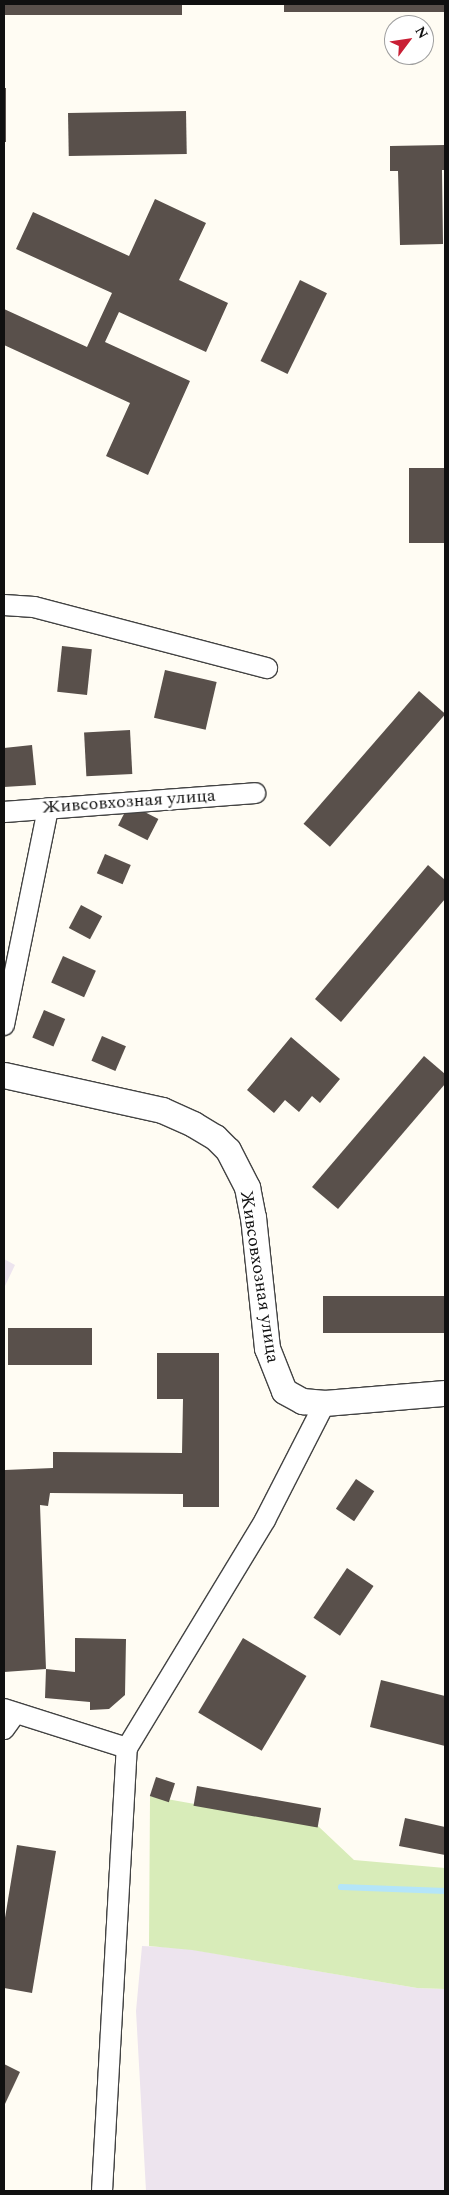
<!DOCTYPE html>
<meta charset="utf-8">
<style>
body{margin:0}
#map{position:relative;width:449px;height:2195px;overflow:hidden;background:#fffcf3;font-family:Spectral,serif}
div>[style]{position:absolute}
.industrial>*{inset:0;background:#ede4ee}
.green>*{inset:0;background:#d8ecb9}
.stream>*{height:5.5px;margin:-2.75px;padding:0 2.75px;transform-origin:2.75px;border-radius:2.75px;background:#b4e5f9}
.building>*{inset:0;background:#59504b;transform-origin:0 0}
.roads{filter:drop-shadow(1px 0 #434343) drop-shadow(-1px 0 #434343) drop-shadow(0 1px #434343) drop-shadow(0 -1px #434343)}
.minor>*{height:20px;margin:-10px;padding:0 10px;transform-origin:10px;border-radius:10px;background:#fff}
.tertiary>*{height:25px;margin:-12.5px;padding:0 12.5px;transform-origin:12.5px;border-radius:12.5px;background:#fff}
span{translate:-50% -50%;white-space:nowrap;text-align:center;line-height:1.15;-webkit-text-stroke:5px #fff;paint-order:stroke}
.street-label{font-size:18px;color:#101010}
.frame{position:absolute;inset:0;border:5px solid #101010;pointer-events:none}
.north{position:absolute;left:384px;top:15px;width:50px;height:50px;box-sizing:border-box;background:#fff;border:1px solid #9f9f9f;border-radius:50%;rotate:59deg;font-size:14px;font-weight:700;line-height:20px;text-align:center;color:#101010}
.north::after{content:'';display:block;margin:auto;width:18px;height:22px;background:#c91f35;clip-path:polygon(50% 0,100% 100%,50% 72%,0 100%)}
</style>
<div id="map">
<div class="industrial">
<i style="clip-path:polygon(4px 1259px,15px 1265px,4px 1288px)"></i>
<i style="clip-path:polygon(142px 1946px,183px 1948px,417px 1988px,445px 1989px,445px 2191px,146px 2191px,136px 2011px)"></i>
</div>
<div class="green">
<i style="clip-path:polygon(150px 1796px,318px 1826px,354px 1860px,445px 1868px,445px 1989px,417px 1988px,192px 1950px,149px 1946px)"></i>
</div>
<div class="stream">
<i style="left:341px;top:1887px;width:104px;rotate:2.2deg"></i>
</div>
<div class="building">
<i style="left:4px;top:4px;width:178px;height:11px"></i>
<i style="left:284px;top:4px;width:161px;height:8px"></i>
<i style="left:4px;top:88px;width:2px;height:54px"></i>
<i style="left:186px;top:111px;width:43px;height:118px;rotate:89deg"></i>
<i style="clip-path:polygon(445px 145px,445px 170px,442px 170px,443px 244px,400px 245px,398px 171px,390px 171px,390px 146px)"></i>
<i style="clip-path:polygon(155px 199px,206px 223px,179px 280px,228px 303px,206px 352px,119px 312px,105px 342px,190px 381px,148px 475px,106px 456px,130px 403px,4px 345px,4px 309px,87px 347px,112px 293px,16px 249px,33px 212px,129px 256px)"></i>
<i style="left:300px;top:280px;width:30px;height:90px;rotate:26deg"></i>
<i style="left:445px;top:468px;width:75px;height:36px;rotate:90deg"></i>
<i style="left:62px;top:646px;width:30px;height:46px;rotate:6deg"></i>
<i style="left:165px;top:670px;width:53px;height:49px;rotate:13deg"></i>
<i style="left:419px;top:691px;width:35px;height:176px;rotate:41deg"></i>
<i style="left:130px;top:730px;width:44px;height:46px;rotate:87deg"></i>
<i style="clip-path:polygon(32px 745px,36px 785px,4px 787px,4px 748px)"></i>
<i style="left:129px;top:804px;width:33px;height:24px;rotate:27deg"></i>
<i style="left:105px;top:854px;width:28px;height:21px;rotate:23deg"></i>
<i style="clip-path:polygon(428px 865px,445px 880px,445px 899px,341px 1022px,315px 999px)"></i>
<i style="left:81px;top:905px;width:24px;height:26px;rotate:28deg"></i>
<i style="left:63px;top:956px;width:36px;height:29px;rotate:24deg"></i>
<i style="left:44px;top:1010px;width:23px;height:30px;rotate:23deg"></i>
<i style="left:102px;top:1036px;width:26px;height:27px;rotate:23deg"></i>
<i style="clip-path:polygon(291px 1037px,340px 1079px,320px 1103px,312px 1096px,299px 1112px,285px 1100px,274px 1113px,247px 1090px)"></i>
<i style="clip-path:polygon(424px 1056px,445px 1074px,445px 1084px,338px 1209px,312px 1187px)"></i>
<i style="left:445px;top:1296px;width:37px;height:122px;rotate:90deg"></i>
<i style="left:8px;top:1328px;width:84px;height:37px"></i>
<i style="clip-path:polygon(157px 1353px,219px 1353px,219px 1507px,183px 1507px,183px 1494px,50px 1493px,48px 1506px,40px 1505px,46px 1669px,4px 1672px,5px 1470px,53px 1468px,53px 1452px,182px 1453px,183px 1399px,157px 1399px)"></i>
<i style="left:356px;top:1479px;width:22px;height:36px;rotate:34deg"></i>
<i style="left:347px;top:1568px;width:32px;height:60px;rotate:34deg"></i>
<i style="clip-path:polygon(75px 1638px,126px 1639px,125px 1695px,109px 1709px,90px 1710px,90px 1702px,45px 1698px,46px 1669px,75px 1672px)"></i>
<i style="left:243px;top:1638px;width:74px;height:87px;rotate:31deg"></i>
<i style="clip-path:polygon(381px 1680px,445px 1696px,445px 1746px,370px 1727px)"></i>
<i style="left:156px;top:1777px;width:20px;height:20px;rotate:18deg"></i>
<i style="left:197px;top:1786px;width:126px;height:20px;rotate:10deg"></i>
<i style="clip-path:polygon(405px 1818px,445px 1827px,445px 1855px,399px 1846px)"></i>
<i style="clip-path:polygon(17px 1845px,56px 1851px,32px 1993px,4px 1988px,4px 1924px)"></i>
<i style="clip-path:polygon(4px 2064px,20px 2072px,4px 2106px)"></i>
</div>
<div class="roads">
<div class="minor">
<i style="left:4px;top:605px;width:30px;rotate:4deg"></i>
<i style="left:34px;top:607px;width:241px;rotate:14.7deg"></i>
<i style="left:4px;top:812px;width:252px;rotate:-4.3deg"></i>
<i style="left:4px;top:1025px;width:221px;rotate:-78.5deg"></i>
<i style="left:4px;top:1709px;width:129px;rotate:17.6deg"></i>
<i style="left:4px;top:1729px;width:19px;rotate:-54deg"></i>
<i style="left:102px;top:2191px;width:444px;rotate:-86.8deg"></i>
<i style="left:127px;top:1748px;width:267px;rotate:-58.8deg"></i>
<i style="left:265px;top:1520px;width:131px;rotate:-62.9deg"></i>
</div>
<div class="tertiary">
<i style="left:4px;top:1075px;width:162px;rotate:12.5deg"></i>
<i style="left:162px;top:1110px;width:34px;rotate:24deg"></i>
<i style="left:193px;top:1124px;width:26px;rotate:31deg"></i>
<i style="left:215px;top:1137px;width:18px;rotate:45deg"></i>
<i style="left:228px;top:1150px;width:42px;rotate:62.8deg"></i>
<i style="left:247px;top:1187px;width:31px;rotate:79deg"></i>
<i style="left:253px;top:1217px;width:132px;rotate:83.9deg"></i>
<i style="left:267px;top:1348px;width:46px;rotate:68.4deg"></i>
<i style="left:284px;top:1391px;width:21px;rotate:29deg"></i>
<i style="left:302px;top:1401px;width:23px;rotate:5deg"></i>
<i style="left:325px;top:1403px;width:120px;rotate:-4.8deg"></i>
</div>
</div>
<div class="street-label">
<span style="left:129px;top:802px;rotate:-4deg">Живсовхозная улица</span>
<span style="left:259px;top:1277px;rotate:81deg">Живсовхозная улица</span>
</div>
<div class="frame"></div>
<div class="north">N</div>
</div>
